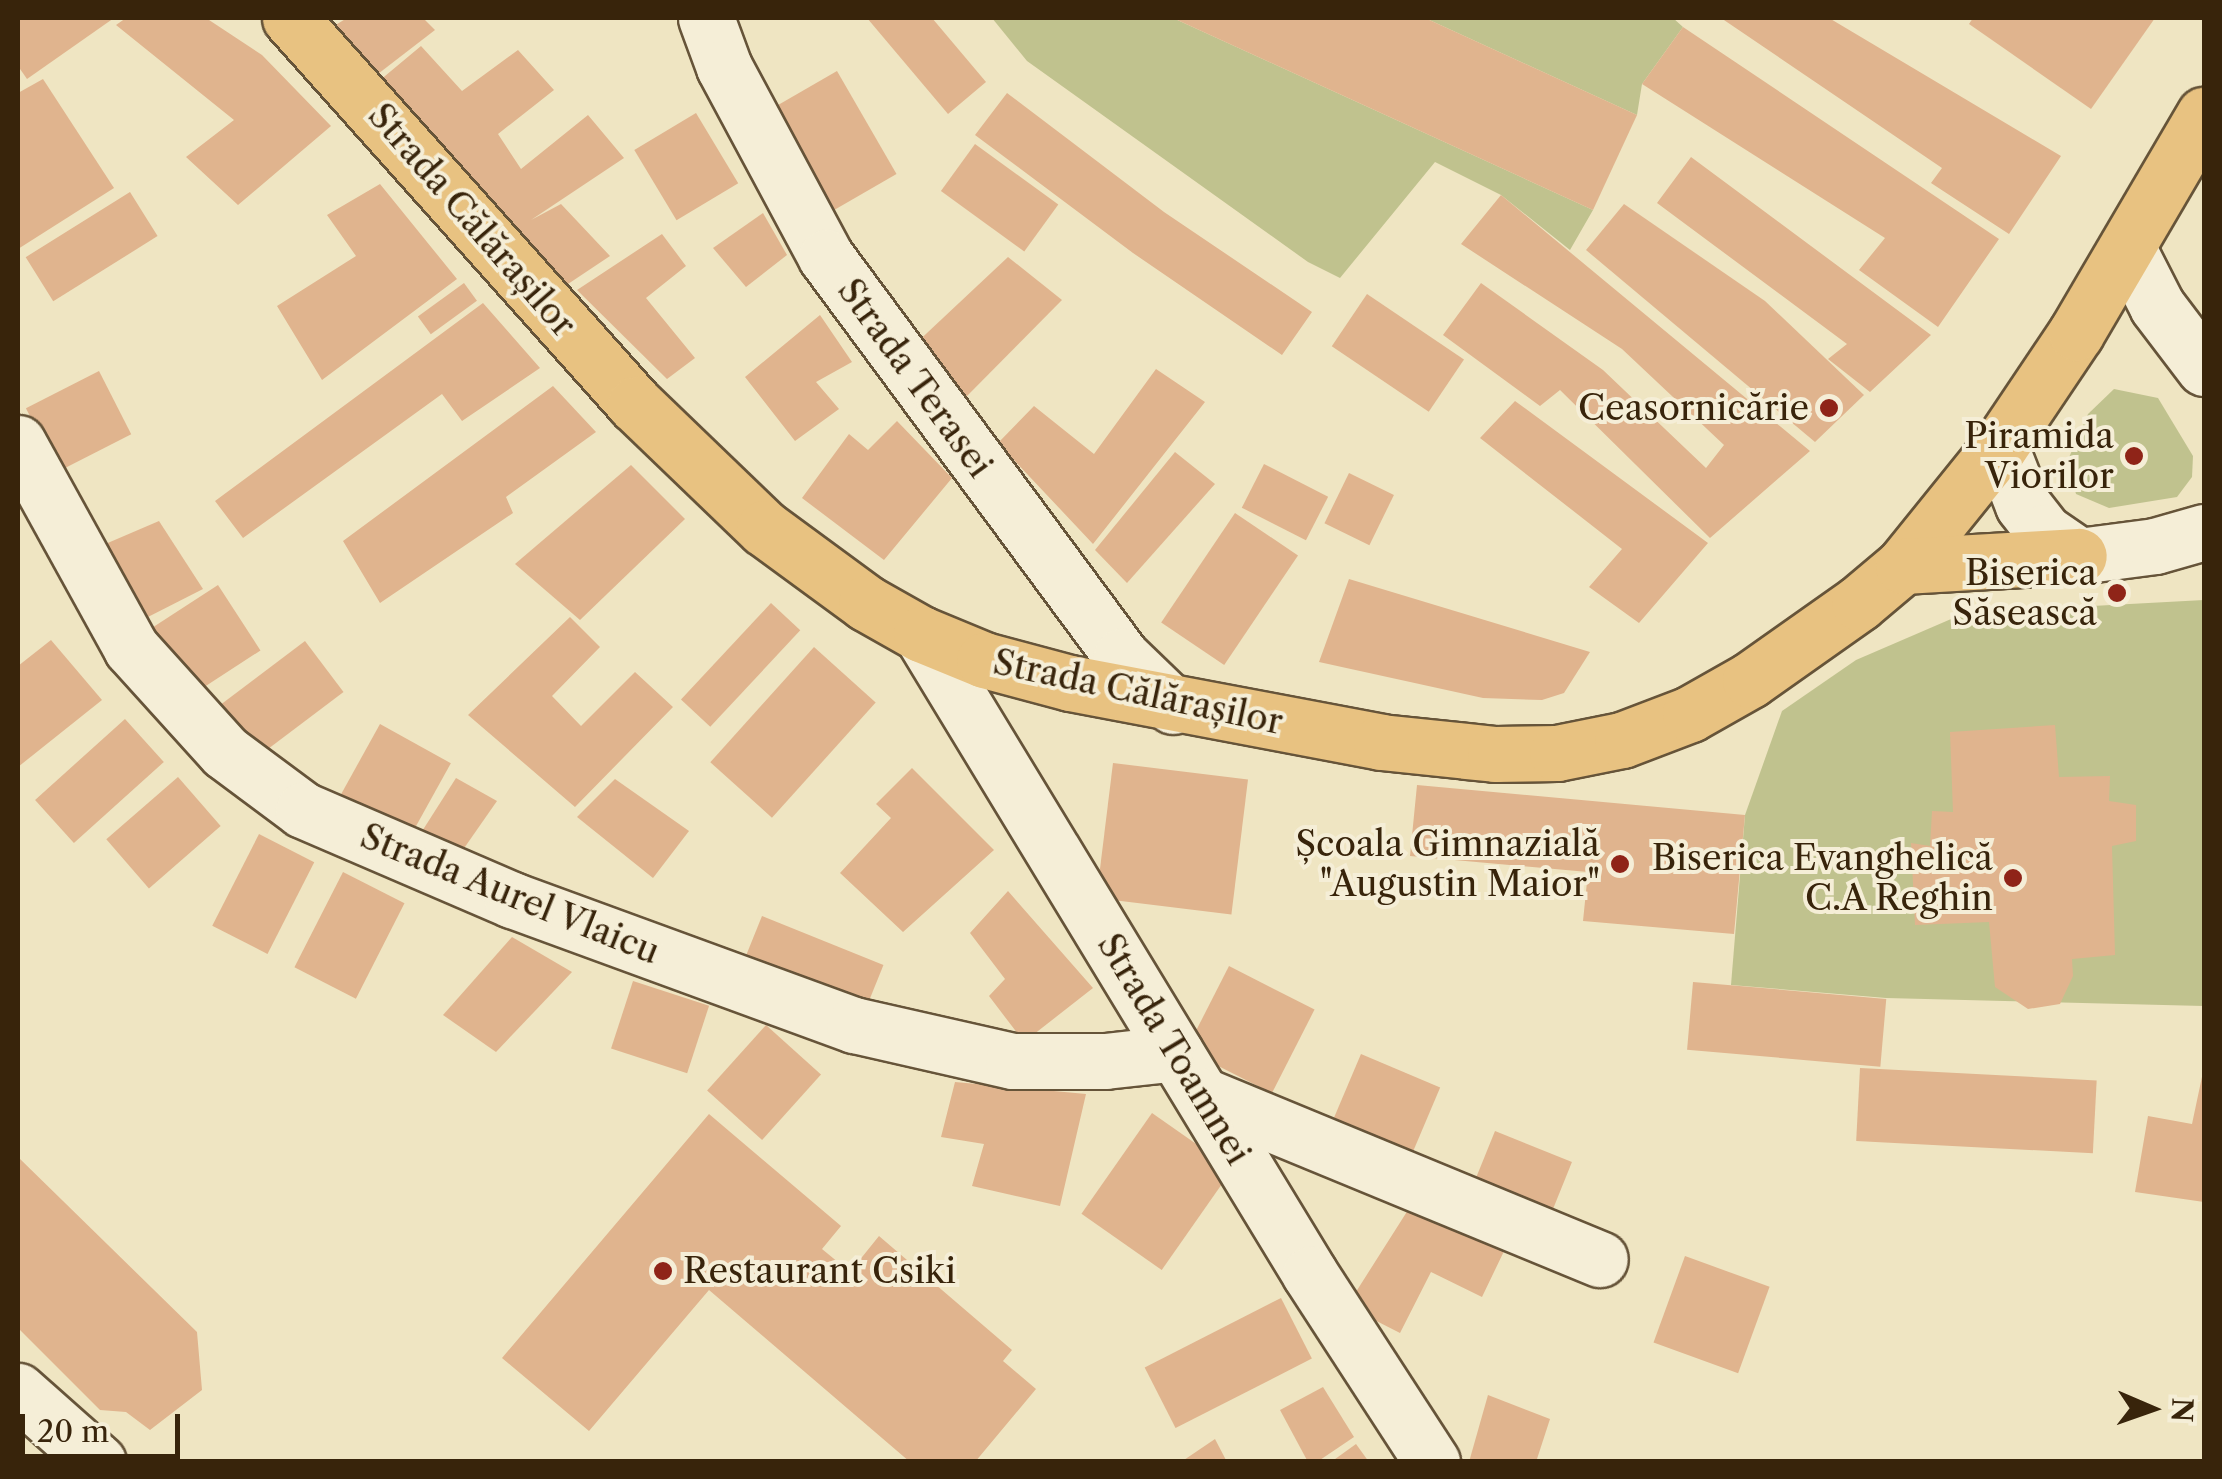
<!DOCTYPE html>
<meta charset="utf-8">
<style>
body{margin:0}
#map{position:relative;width:2222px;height:1479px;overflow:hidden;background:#efe5c2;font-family:"Libre Caslon Text",serif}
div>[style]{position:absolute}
.green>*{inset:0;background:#c0c28e}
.building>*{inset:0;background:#e0b48e;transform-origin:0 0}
.roads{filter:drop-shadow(2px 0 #665439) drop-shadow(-2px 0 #665439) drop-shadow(0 2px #665439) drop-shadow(0 -2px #665439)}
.minor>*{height:55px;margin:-27.5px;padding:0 27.5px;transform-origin:27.5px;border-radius:27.5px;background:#f5eed7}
.major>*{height:55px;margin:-27.5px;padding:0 27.5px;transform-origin:27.5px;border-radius:27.5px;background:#e8c281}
.dots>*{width:28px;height:28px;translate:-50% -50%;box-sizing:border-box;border:5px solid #f5eed7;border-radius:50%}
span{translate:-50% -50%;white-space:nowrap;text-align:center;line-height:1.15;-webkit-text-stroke:8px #f5eed7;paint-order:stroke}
.street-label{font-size:35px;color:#38240b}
.poi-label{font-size:35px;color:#38240b}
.right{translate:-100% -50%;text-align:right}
.left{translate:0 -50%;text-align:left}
.frame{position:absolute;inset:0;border:20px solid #38240b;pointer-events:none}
.north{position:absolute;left:2102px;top:1359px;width:100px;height:100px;-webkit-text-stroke:8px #f5eed7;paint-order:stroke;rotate:92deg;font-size:28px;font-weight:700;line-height:40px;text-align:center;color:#38240b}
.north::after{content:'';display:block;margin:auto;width:35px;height:45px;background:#38240b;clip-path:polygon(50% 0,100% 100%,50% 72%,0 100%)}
.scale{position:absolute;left:20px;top:1414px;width:160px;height:45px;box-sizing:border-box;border:5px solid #38240b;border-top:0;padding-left:12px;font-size:30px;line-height:35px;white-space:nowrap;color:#38240b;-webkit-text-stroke:8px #f5eed7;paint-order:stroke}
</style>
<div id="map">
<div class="green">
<i style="clip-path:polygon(992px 18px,1173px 18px,1593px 210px,1570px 250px,1501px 195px,1435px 162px,1340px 278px,1308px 262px,1027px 61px)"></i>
<i style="clip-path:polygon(1425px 18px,1673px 18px,1683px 27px,1642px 84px,1637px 115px)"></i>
<i style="clip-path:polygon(2114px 389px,2158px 398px,2193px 456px,2192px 477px,2177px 497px,2109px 508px,2076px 494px,2067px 462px,2088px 414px)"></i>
<i style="clip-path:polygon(2204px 600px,2204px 1006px,1886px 998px,1731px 985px,1745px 815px,1782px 711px,1856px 660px,1965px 613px)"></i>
</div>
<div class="building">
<i style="clip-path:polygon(18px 18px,114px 18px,27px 79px,18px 66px)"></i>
<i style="clip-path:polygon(126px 18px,206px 18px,262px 55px,331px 126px,238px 205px,186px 157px,234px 120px,116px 25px)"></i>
<i style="clip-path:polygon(347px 18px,423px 18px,435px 30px,374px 77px,334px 26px)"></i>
<i style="clip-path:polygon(867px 18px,932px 18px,986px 82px,948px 114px)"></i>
<i style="clip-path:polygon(1173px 18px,1425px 18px,1637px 115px,1593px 210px)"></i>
<i style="clip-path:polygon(1721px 18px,1829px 18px,2061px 156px,2009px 234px,1931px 183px,1942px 168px)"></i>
<i style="clip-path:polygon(1973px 18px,2155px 18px,2091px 109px,1969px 24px)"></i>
<i style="clip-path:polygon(1683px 27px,1999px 239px,1938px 327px,1859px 270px,1885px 238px,1642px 84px)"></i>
<i style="clip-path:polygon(421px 46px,462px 91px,518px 50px,554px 90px,498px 134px,521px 169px,588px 115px,624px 158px,531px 220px,561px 204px,610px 256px,568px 284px,379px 81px)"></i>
<i style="left:837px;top:71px;width:119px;height:74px;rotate:60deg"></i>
<i style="clip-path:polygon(43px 79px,114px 188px,18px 249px,18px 93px)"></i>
<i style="clip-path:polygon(1007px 93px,1164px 212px,1312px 312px,1282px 355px,1133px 253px,975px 135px)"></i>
<i style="left:696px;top:113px;width:82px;height:72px;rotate:59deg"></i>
<i style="left:975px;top:144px;width:103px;height:58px;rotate:36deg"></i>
<i style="clip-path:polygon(1691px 157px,1931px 335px,1870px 392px,1828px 359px,1847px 344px,1657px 203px)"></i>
<i style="clip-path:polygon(380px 184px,457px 279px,322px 380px,277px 306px,356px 256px,327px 215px)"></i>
<i style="left:130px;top:192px;width:52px;height:123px;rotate:58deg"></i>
<i style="clip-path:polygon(1501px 195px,1810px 451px,1710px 538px,1560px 390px,1540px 406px,1443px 335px,1481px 283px,1603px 370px,1706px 468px,1724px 445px,1622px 349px,1461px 244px)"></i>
<i style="clip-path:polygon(1624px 204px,1765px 301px,1864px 395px,1815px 442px,1586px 250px)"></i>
<i style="clip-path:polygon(763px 213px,787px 255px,746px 287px,713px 248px)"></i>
<i style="clip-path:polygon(662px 234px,686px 266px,646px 298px,695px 358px,667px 379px,577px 290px)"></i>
<i style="clip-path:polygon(1008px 257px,1062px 300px,966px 397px,911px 348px)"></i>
<i style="left:464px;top:283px;width:22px;height:57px;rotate:54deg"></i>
<i style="left:1367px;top:294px;width:117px;height:63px;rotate:34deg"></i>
<i style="clip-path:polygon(483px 303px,540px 368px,462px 421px,442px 394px,243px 538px,215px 501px)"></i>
<i style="clip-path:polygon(820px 315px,852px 362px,816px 382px,839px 409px,795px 441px,745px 377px)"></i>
<i style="clip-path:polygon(1156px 369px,1205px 402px,1093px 544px,998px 443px,1034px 406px,1094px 454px)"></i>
<i style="left:99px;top:371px;width:71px;height:82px;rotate:63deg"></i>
<i style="clip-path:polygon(553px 386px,596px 432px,506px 497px,513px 513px,380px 603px,343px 541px)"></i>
<i style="clip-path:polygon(1515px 401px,1708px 543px,1639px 623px,1589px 587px,1622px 549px,1480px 438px)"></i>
<i style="clip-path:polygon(897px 421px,952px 478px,884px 560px,802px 498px,849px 434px,868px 450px)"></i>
<i style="clip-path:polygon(1175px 452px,1215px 484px,1127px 583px,1095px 550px)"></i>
<i style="left:1264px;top:464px;width:72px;height:49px;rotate:27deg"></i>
<i style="clip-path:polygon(631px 465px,685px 519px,580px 620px,515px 564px)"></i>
<i style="left:1349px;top:473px;width:50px;height:56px;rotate:26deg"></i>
<i style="left:1235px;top:513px;width:76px;height:132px;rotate:34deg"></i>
<i style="clip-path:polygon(159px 521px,203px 589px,144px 619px,103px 545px)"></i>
<i style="clip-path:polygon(1349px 579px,1590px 652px,1564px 693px,1542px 700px,1483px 698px,1319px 662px)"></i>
<i style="left:218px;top:585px;width:78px;height:84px;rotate:57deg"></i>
<i style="left:771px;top:603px;width:40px;height:132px;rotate:43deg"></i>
<i style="clip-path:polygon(570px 617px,600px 647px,552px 696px,581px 726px,635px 672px,673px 707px,575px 807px,468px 715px)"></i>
<i style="clip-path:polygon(51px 640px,102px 700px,18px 767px,18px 666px)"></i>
<i style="left:305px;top:641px;width:64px;height:112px;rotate:53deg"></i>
<i style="left:814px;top:647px;width:83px;height:155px;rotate:42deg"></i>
<i style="left:125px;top:719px;width:58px;height:121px;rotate:48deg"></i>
<i style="left:380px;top:724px;width:81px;height:86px;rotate:29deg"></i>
<i style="clip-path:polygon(2055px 725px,2059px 777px,2110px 776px,2109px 801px,2136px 805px,2136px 841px,2112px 846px,2115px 955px,2072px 959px,2073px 976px,2060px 1004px,2028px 1009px,1995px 987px,1989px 922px,1915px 925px,1911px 843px,1930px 846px,1932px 811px,1953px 812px,1950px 732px)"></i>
<i style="left:1113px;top:763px;width:136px;height:136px;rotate:7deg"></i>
<i style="clip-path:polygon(912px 768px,994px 850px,903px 932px,840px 873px,891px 818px,876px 804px)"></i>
<i style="left:178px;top:777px;width:65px;height:95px;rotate:49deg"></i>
<i style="clip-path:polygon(456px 778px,497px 801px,460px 854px,419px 836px)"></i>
<i style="clip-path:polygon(615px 779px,689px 831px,653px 878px,577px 817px)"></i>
<i style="clip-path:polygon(1417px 785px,1745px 815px,1734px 934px,1583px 921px,1588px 872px,1410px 856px)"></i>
<i style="left:259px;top:834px;width:62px;height:103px;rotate:27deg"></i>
<i style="left:343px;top:872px;width:69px;height:107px;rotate:27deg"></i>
<i style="clip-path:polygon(1008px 891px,1093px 988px,1024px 1042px,989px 996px,1005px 979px,970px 933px)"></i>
<i style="left:762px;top:916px;width:131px;height:60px;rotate:22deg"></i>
<i style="clip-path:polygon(512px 937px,572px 972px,496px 1052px,443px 1015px)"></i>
<i style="left:1229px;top:966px;width:96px;height:94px;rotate:27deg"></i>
<i style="left:633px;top:981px;width:80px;height:71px;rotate:18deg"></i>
<i style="left:1693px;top:982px;width:194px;height:68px;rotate:5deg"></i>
<i style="left:766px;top:1025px;width:74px;height:88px;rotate:42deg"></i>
<i style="left:1361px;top:1054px;width:86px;height:83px;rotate:23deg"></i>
<i style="left:1860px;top:1068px;width:237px;height:73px;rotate:3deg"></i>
<i style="clip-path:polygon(2203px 1072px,2204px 1202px,2135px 1192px,2148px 1116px,2192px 1124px)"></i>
<i style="clip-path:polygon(955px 1082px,1086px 1094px,1060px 1206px,972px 1186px,984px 1144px,941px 1137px)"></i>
<i style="left:1152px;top:1113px;width:98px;height:123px;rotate:35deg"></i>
<i style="clip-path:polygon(709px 1114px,841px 1226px,822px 1249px,850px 1272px,879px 1236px,1012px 1350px,1003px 1361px,1036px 1389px,975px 1462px,910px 1462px,709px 1290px,589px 1431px,502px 1358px)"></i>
<i style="left:1495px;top:1131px;width:83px;height:67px;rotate:22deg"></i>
<i style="clip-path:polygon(18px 1157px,197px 1332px,202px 1390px,150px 1430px,126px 1412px,100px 1410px,18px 1328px)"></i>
<i style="clip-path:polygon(1415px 1199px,1506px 1247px,1482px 1297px,1431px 1272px,1400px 1333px,1347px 1306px)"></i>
<i style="left:1685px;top:1256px;width:90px;height:92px;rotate:20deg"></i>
<i style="left:1281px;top:1298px;width:68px;height:153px;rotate:63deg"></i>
<i style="clip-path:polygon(1323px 1387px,1354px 1437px,1317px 1462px,1308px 1462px,1280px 1410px)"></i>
<i style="clip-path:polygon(1488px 1395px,1550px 1419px,1536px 1462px,1469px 1462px)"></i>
<i style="clip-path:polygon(1215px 1439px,1227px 1462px,1181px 1462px)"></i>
<i style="clip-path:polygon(1356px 1444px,1369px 1462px,1331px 1462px)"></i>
</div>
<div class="roads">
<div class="minor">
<i style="left:706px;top:18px;width:52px;rotate:69.8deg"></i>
<i style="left:724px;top:67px;width:216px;rotate:61.8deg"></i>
<i style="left:826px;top:257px;width:496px;rotate:53.5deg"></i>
<i style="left:1121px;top:656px;width:72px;rotate:43.9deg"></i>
<i style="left:2127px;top:247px;width:66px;rotate:63deg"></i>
<i style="left:2157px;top:306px;width:78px;rotate:52.8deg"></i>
<i style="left:18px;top:443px;width:234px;rotate:61.1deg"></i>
<i style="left:131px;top:648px;width:140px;rotate:47.9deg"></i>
<i style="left:225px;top:752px;width:97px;rotate:36.6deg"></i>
<i style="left:303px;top:810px;width:228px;rotate:23.3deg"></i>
<i style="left:512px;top:900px;width:364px;rotate:20.1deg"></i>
<i style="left:854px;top:1025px;width:163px;rotate:12.8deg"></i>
<i style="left:1013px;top:1061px;width:92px"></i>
<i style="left:1105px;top:1061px;width:71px;rotate:-6.4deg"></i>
<i style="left:2000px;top:446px;width:63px;rotate:68.7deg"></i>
<i style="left:2023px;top:505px;width:34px;rotate:52deg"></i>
<i style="left:2044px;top:532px;width:42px;rotate:34.4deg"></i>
<i style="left:2079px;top:556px;width:77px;rotate:-7.5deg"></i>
<i style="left:2155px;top:546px;width:51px;rotate:-15.9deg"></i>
<i style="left:921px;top:634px;width:749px;rotate:58.71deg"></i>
<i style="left:1310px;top:1274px;width:224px;rotate:57deg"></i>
<i style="left:1204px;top:1096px;width:428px;rotate:22.4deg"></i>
<i style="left:18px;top:1391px;width:107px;rotate:41.6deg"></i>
</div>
<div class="major">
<i style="left:290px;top:18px;width:518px;rotate:48.21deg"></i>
<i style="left:635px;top:404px;width:179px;rotate:43.9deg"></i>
<i style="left:764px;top:528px;width:127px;rotate:36.3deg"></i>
<i style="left:866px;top:603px;width:63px;rotate:29.4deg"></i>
<i style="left:921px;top:634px;width:68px;rotate:22.4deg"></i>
<i style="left:984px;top:660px;width:89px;rotate:15deg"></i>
<i style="left:1070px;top:683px;width:317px;rotate:10.7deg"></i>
<i style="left:1381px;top:742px;width:115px;rotate:6deg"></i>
<i style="left:1495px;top:754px;width:62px;rotate:-0.9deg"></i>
<i style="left:1557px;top:753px;width:66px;rotate:-11.3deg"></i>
<i style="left:1622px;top:740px;width:73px;rotate:-20.9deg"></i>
<i style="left:1690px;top:714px;width:69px;rotate:-29.5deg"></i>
<i style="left:1750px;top:680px;width:133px;rotate:-35.2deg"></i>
<i style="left:1859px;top:603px;width:57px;rotate:-40.1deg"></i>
<i style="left:1903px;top:566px;width:154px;rotate:-51.1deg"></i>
<i style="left:2000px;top:446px;width:136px;rotate:-56.1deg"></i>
<i style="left:2076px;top:333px;width:253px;rotate:-59.6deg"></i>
<i style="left:1903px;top:566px;width:176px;rotate:-3.3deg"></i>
</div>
</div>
<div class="dots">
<i style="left:1829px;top:408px;background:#8f2418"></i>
<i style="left:2134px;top:456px;background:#8f2418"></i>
<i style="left:2117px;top:593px;background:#8f2418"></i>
<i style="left:1620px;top:864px;background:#8f2418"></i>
<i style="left:2013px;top:878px;background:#8f2418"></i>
<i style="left:663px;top:1271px;background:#8f2418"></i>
</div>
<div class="street-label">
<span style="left:472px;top:220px;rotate:49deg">Strada Călărașilor</span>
<span style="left:915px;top:378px;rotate:54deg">Strada Terasei</span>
<span style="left:1138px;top:692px;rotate:12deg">Strada Călărașilor</span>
<span style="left:510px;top:894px;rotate:22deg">Strada Aurel Vlaicu</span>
<span style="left:1174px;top:1049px;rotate:59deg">Strada Toamnei</span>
</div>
<div class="poi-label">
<span class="right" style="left:1809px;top:408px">Ceasornicărie</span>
<span class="right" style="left:2114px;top:456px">Piramida<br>Viorilor</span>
<span class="right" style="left:2097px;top:593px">Biserica<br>Săsească</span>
<span class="right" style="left:1600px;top:864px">Școala Gimnazială<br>"Augustin Maior"</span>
<span class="right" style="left:1993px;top:878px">Biserica Evanghelică<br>C.A Reghin</span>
<span class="left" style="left:683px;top:1271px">Restaurant Csiki</span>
</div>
<div class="frame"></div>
<div class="north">N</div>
<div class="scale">20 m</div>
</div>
